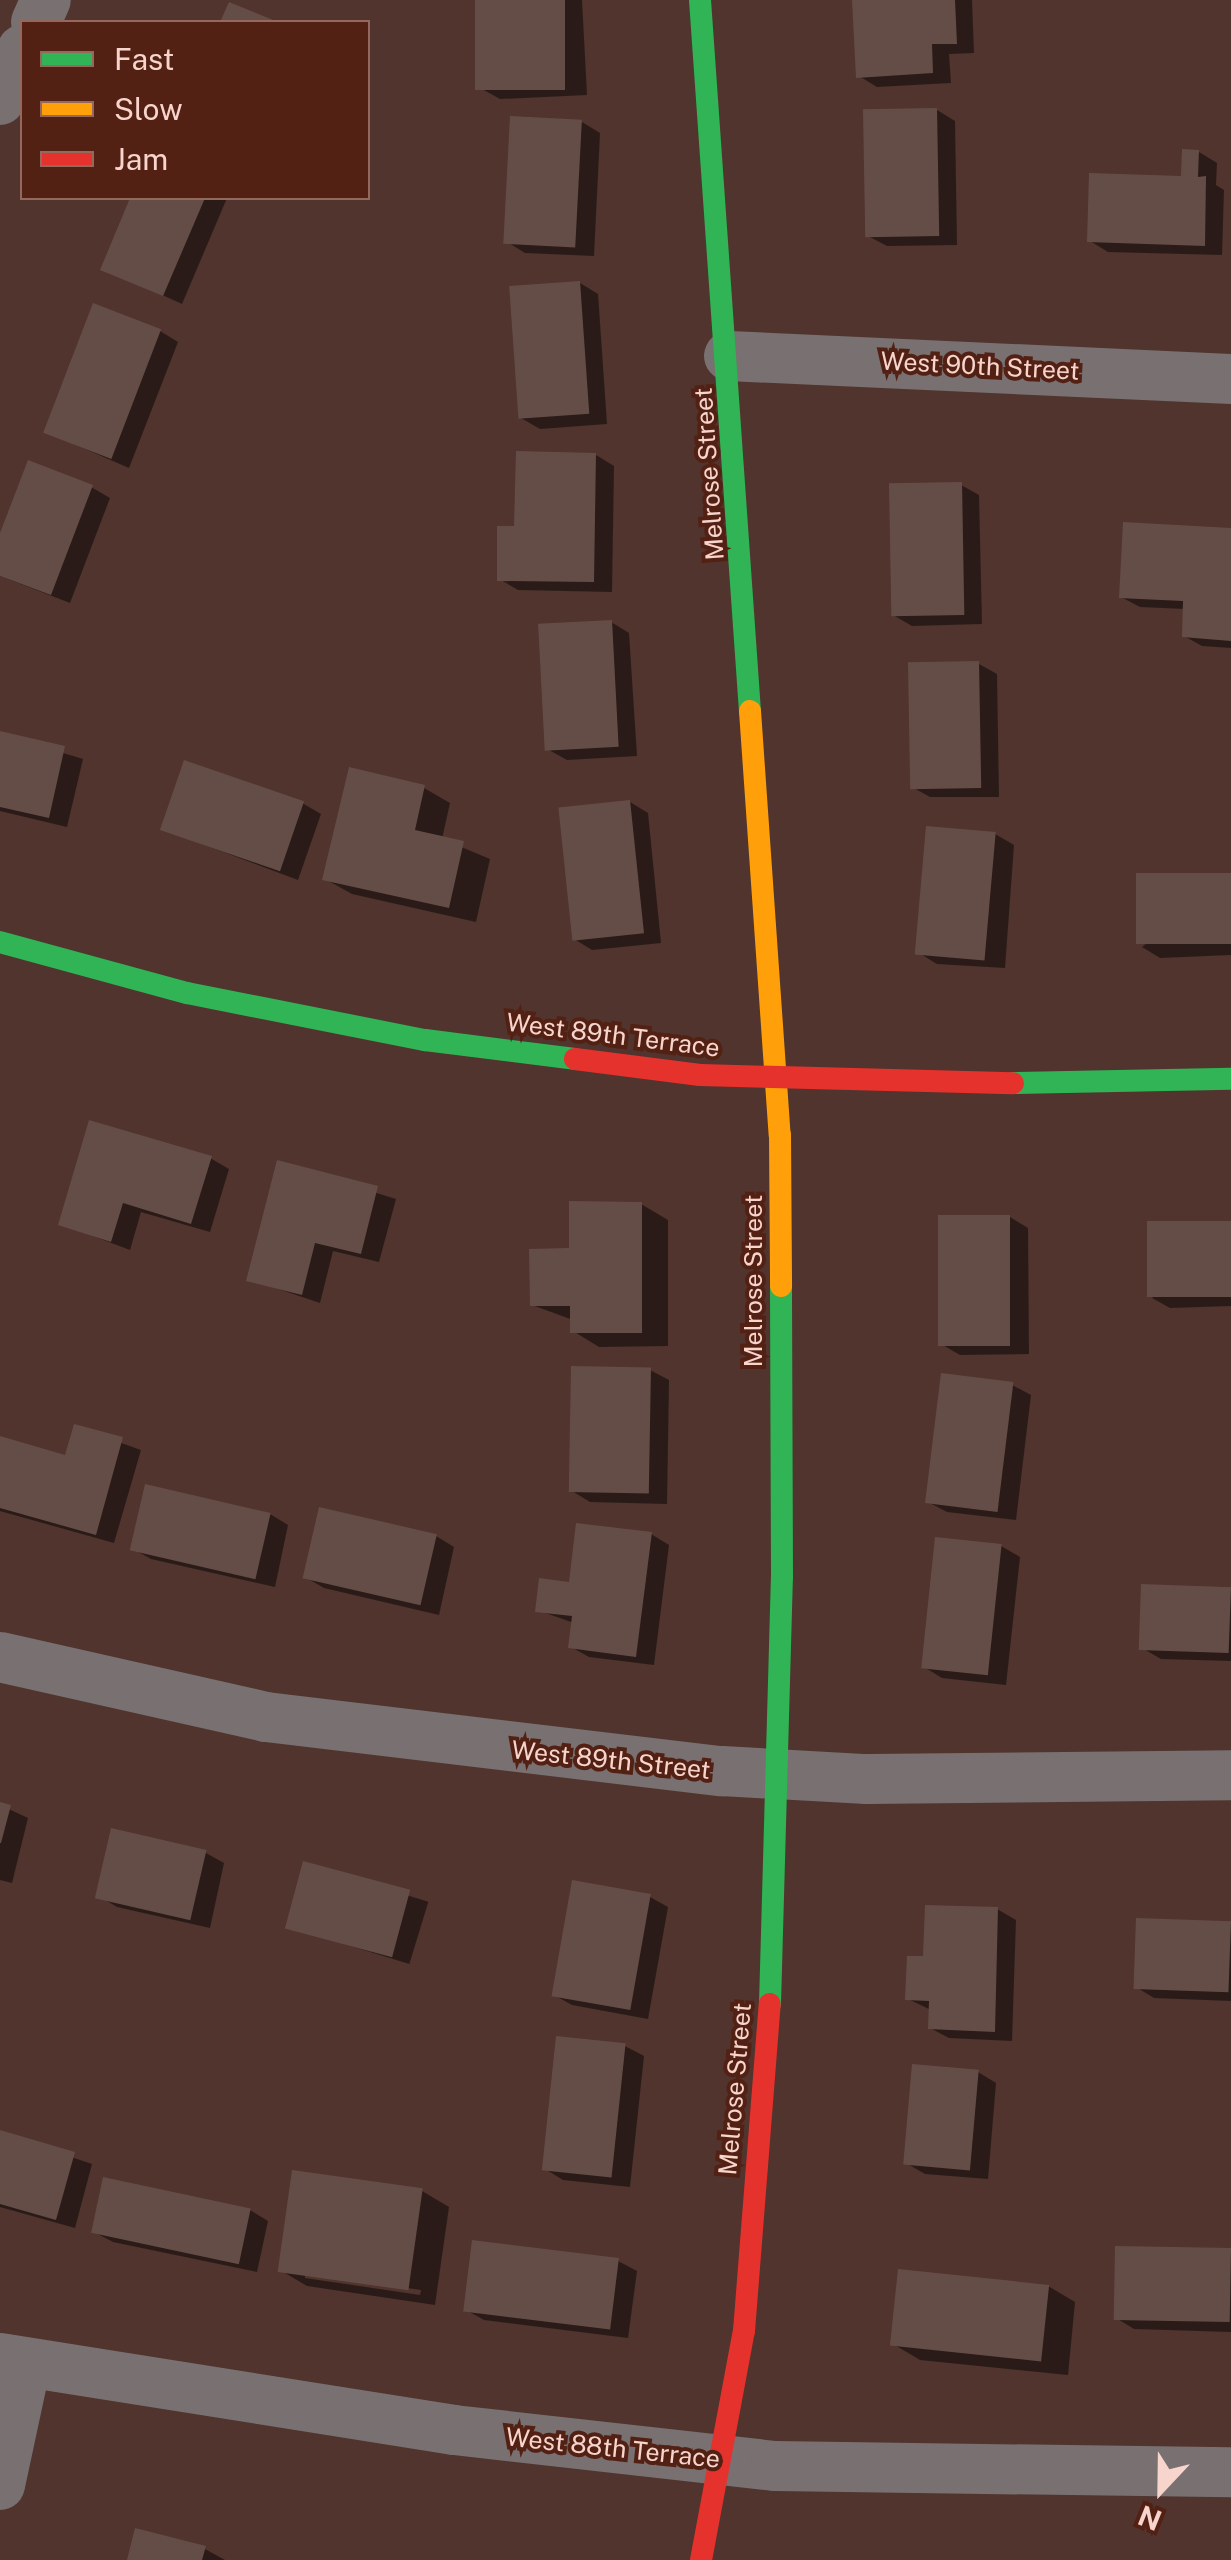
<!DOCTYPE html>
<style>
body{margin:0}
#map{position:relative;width:1231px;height:2560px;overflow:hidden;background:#50342d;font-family:"Public Sans",sans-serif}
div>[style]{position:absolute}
.shadow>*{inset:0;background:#0007;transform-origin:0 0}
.building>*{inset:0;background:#654d47;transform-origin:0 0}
.street>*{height:50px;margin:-25px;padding:0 25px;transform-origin:25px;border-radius:25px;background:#787071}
.fast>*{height:22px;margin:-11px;padding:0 11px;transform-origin:11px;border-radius:11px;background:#30b455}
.slow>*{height:22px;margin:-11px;padding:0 11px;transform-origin:11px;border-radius:11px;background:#ff9f0a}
.jam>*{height:22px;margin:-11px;padding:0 11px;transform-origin:11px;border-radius:11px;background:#e5322d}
span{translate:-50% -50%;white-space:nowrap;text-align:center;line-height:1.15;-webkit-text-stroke:8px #532014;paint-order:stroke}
.street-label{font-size:25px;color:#f7d5cd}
.legend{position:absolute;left:20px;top:20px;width:350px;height:180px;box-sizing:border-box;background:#532014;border:2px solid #95685e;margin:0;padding:12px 18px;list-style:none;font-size:30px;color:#f7d5cd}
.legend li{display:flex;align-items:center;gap:20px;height:50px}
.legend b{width:50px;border:2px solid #95685e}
.north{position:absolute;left:1111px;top:2440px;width:100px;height:100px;-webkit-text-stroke:8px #532014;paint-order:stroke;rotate:202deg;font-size:28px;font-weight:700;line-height:40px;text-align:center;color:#f7d5cd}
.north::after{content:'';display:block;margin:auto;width:35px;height:45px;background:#f7d5cd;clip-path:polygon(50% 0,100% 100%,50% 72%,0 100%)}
</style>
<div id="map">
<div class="shadow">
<i style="clip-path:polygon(477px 0,582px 0,587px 95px,500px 99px,482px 89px)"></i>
<i style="clip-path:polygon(854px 0,972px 0,974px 53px,949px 54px,951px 83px,877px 87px,859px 76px)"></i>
<i style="clip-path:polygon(937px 110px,955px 121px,957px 245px,887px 246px,868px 236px)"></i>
<i style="clip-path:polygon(582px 122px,600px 133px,594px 256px,525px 253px,507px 242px)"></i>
<i style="clip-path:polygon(1199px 152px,1217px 163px,1216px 185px,1224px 190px,1222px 255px,1108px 252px,1090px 241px,1183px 179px)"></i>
<i style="clip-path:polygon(133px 198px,227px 198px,182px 304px,103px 268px)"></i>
<i style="clip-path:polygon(580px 283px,598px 294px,607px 424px,540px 429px,521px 418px)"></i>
<i style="clip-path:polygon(160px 331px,178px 342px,129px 468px,46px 432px)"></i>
<i style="clip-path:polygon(596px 455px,614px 466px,612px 592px,518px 590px,499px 579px,517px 529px)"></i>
<i style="clip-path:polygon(961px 485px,979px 495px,982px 624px,912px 626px,893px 615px)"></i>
<i style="clip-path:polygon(91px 487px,110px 498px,70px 603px,0 576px,0 540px)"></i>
<i style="clip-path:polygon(1231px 530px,1231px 648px,1202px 646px,1184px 636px,1185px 609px,1140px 607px,1121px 597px)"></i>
<i style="clip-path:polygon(611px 622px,629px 633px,637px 756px,567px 760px,549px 750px)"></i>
<i style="clip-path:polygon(979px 664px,997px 674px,999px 797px,930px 797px,912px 787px)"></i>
<i style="clip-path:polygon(0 734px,83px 759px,67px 827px,0 811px)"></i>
<i style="clip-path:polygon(424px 788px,450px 803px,442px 839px,490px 859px,476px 922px,352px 894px,325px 879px)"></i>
<i style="clip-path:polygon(630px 802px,648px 813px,661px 943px,592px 950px,574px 939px)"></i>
<i style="clip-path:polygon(302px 803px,321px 814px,298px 880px,162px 829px)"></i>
<i style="clip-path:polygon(995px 834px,1014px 845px,1005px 968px,937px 964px,919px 953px)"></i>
<i style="clip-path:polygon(1231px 876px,1231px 955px,1160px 958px,1142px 947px)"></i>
<i style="clip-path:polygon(210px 1158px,229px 1169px,210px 1232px,141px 1212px,130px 1250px,61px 1224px)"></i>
<i style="clip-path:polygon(279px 1163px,396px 1199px,379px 1262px,333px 1251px,320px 1303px,249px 1279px)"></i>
<i style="clip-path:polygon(641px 1204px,668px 1220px,668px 1346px,599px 1347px,573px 1331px,573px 1320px,532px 1305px,572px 1251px)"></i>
<i style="clip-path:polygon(1010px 1217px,1028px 1228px,1029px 1354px,960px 1355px,941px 1344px)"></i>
<i style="clip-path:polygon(1231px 1223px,1231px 1306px,1170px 1308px,1152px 1298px)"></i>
<i style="clip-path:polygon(650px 1370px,669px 1380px,667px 1504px,590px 1502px,572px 1491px)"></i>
<i style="clip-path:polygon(1012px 1385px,1031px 1395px,1016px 1520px,947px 1512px,928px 1502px)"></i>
<i style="clip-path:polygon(76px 1427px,141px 1450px,114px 1543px,0 1511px,0 1439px,67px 1458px)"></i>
<i style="clip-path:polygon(270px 1514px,288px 1525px,275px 1587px,151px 1559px,133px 1549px)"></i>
<i style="clip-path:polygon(651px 1534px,669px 1545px,654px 1665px,589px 1657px,571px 1647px,574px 1623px,537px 1610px)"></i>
<i style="clip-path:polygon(436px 1536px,454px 1547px,439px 1615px,324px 1588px,305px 1577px)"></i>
<i style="clip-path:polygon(1001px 1546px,1020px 1557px,1006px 1685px,942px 1678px,924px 1667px)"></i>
<i style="clip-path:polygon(1231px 1589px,1231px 1661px,1161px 1659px,1142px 1648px)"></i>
<i style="clip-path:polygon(0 1805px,28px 1818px,12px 1883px,0 1880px)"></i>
<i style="clip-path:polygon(206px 1853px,224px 1863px,210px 1928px,117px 1907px,99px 1896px)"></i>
<i style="left:305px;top:1864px;width:129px;height:65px;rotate:17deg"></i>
<i style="clip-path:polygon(650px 1897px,668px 1907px,648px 2019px,572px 2005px,554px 1995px)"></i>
<i style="clip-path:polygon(997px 1909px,1016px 1920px,1012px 2041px,949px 2038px,930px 2028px,931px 2010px,908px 1999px,926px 1959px)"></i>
<i style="clip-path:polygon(1231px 1923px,1231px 2001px,1154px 1998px,1136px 1987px)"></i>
<i style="clip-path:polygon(625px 2046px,644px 2056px,630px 2187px,563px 2180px,545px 2169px)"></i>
<i style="clip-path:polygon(978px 2072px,996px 2083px,988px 2179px,925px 2174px,906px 2163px)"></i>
<i style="clip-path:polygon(0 2133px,92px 2164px,75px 2228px,0 2207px)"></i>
<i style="clip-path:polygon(evenodd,422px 2191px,449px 2207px,435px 2305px,307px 2286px,280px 2270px,422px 2191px,305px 2273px,421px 2290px,420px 2295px,305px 2278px,305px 2273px)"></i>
<i style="clip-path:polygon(250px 2210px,268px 2221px,257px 2272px,113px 2242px,94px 2232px)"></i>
<i style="clip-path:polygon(1231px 2251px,1231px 2332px,1134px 2329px,1116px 2318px)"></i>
<i style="clip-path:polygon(618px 2261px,637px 2271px,628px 2338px,484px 2320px,466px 2310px)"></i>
<i style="clip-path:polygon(1048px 2286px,1075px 2302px,1068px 2375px,920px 2360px,893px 2344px)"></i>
<i style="clip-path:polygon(205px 2549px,225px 2560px,129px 2560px)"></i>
</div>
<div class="building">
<i style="left:475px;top:0;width:90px;height:90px"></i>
<i style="clip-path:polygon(852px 0,955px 0,957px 44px,932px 44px,933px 73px,856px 78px)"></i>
<i style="clip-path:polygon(229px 2px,278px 22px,220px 22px)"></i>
<i style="left:937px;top:108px;width:128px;height:74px;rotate:89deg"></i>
<i style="left:510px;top:116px;width:72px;height:128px;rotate:3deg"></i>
<i style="clip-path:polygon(1182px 149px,1199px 150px,1198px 177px,1206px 176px,1205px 246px,1087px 242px,1089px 173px,1181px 176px)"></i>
<i style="clip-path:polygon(130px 198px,205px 198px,163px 296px,100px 270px)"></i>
<i style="left:580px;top:281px;width:133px;height:71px;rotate:86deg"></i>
<i style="left:93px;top:303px;width:73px;height:139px;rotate:21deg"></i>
<i style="clip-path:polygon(516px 451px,596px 453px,594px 582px,497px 581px,497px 526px,514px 526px)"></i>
<i style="clip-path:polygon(28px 460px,93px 485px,51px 595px,0 576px,0 533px)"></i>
<i style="left:962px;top:482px;width:133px;height:73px;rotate:89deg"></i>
<i style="clip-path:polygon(1123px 522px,1231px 528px,1231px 641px,1182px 637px,1183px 601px,1119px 598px)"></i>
<i style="left:612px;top:620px;width:127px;height:74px;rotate:87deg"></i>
<i style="left:979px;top:661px;width:127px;height:71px;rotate:89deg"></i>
<i style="clip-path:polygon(0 731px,65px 746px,49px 818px,0 807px)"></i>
<i style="left:184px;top:760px;width:127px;height:74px;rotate:19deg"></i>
<i style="clip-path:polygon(349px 767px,425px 785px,415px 830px,464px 841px,449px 908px,322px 880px)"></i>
<i style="left:630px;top:800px;width:134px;height:72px;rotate:84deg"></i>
<i style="left:926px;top:826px;width:70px;height:129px;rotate:5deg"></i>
<i style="left:1231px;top:873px;width:71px;height:95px;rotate:90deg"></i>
<i style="clip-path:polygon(89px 1120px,212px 1156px,191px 1224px,123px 1203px,111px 1242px,58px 1225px)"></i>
<i style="clip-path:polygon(277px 1160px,378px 1186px,361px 1254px,315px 1243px,302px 1295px,246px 1281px)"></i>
<i style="clip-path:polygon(569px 1201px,642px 1202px,642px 1333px,570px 1333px,570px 1306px,530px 1306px,529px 1249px,569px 1248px)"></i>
<i style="left:938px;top:1215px;width:72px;height:131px"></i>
<i style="left:1231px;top:1221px;width:76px;height:84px;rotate:90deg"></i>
<i style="left:571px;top:1366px;width:80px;height:126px;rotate:1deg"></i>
<i style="left:941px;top:1373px;width:73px;height:131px;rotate:7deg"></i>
<i style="clip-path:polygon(74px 1424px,123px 1437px,96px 1535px,0 1508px,0 1436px,65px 1455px)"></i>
<i style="left:145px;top:1484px;width:129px;height:68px;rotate:13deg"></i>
<i style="left:319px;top:1507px;width:121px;height:73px;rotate:13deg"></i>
<i style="clip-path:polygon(576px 1523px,652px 1532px,636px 1657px,568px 1648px,572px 1616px,535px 1612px,539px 1578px,569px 1582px)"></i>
<i style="left:935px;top:1537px;width:67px;height:132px;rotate:6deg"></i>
<i style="left:1141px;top:1584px;width:90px;height:66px;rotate:2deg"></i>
<i style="clip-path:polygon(0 1802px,11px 1805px,1px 1843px,0 1843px)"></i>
<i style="left:111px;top:1828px;width:98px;height:72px;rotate:13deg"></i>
<i style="left:303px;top:1861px;width:111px;height:70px;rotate:15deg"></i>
<i style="left:572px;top:1880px;width:80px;height:118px;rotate:10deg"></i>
<i style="clip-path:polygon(925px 1905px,998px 1907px,995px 2032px,928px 2029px,929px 2001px,905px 2000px,907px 1956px,923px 1956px)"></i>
<i style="left:1136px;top:1918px;width:95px;height:71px;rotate:2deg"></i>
<i style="left:556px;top:2036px;width:70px;height:135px;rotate:6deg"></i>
<i style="left:912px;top:2064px;width:67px;height:101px;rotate:5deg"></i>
<i style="clip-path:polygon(0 2130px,75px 2152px,56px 2220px,0 2204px)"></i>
<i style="left:292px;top:2170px;width:132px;height:103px;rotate:8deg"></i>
<i style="left:103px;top:2177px;width:151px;height:57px;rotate:12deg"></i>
<i style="left:472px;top:2240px;width:148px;height:72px;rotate:7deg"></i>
<i style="left:1115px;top:2246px;width:116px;height:74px;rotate:1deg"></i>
<i style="left:898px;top:2269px;width:152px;height:77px;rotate:6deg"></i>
<i style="clip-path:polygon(135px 2528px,206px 2546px,202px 2560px,127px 2560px)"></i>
</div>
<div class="street">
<i style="left:36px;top:22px;width:24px;rotate:-66deg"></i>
<i style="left:0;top:100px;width:55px;rotate:-66.3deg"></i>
<i style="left:729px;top:356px;width:503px;rotate:2.62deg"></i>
<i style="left:0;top:1657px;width:273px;rotate:12.7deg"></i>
<i style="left:266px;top:1717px;width:459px;rotate:6.8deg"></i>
<i style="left:722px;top:1771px;width:145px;rotate:3.2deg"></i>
<i style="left:867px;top:1779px;width:364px;rotate:-0.6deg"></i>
<i style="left:0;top:2358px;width:460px;rotate:9deg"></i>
<i style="left:454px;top:2430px;width:323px;rotate:6.4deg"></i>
<i style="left:775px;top:2466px;width:456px;rotate:0.8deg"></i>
<i style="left:0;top:2485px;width:124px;rotate:-77.9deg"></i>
</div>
<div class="fast">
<i style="left:700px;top:0;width:713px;rotate:85.98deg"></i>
<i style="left:0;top:942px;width:194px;rotate:15.3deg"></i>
<i style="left:187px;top:993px;width:243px;rotate:11.2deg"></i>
<i style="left:425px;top:1040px;width:151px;rotate:7.2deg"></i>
<i style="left:1013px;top:1083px;width:218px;rotate:-1.1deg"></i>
<i style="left:770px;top:2004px;width:427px;rotate:-88.4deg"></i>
<i style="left:782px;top:1577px;width:291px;rotate:-90.2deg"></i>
</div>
<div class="slow">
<i style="left:750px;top:711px;width:425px;rotate:86deg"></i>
<i style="left:780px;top:1135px;width:151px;rotate:89.6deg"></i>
</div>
<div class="jam">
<i style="left:575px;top:1059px;width:126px;rotate:7.3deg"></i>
<i style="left:700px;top:1075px;width:313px;rotate:1.5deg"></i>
<i style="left:701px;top:2560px;width:233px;rotate:-79.4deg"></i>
<i style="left:744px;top:2331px;width:328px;rotate:-85.5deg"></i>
</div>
<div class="street-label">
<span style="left:980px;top:366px;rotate:3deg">West 90th Street</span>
<span style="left:709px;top:474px;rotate:-94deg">Melrose Street</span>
<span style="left:613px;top:1035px;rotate:7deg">West 89th Terrace</span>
<span style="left:753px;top:1281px;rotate:-90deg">Melrose Street</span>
<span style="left:611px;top:1760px;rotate:6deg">West 89th Street</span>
<span style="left:735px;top:2089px;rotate:-85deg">Melrose Street</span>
<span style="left:613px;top:2448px;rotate:6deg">West 88th Terrace</span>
</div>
<ul class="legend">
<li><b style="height:12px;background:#30b455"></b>Fast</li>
<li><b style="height:12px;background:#ff9f0a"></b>Slow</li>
<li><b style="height:12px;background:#e5322d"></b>Jam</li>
</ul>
<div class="north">N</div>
</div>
